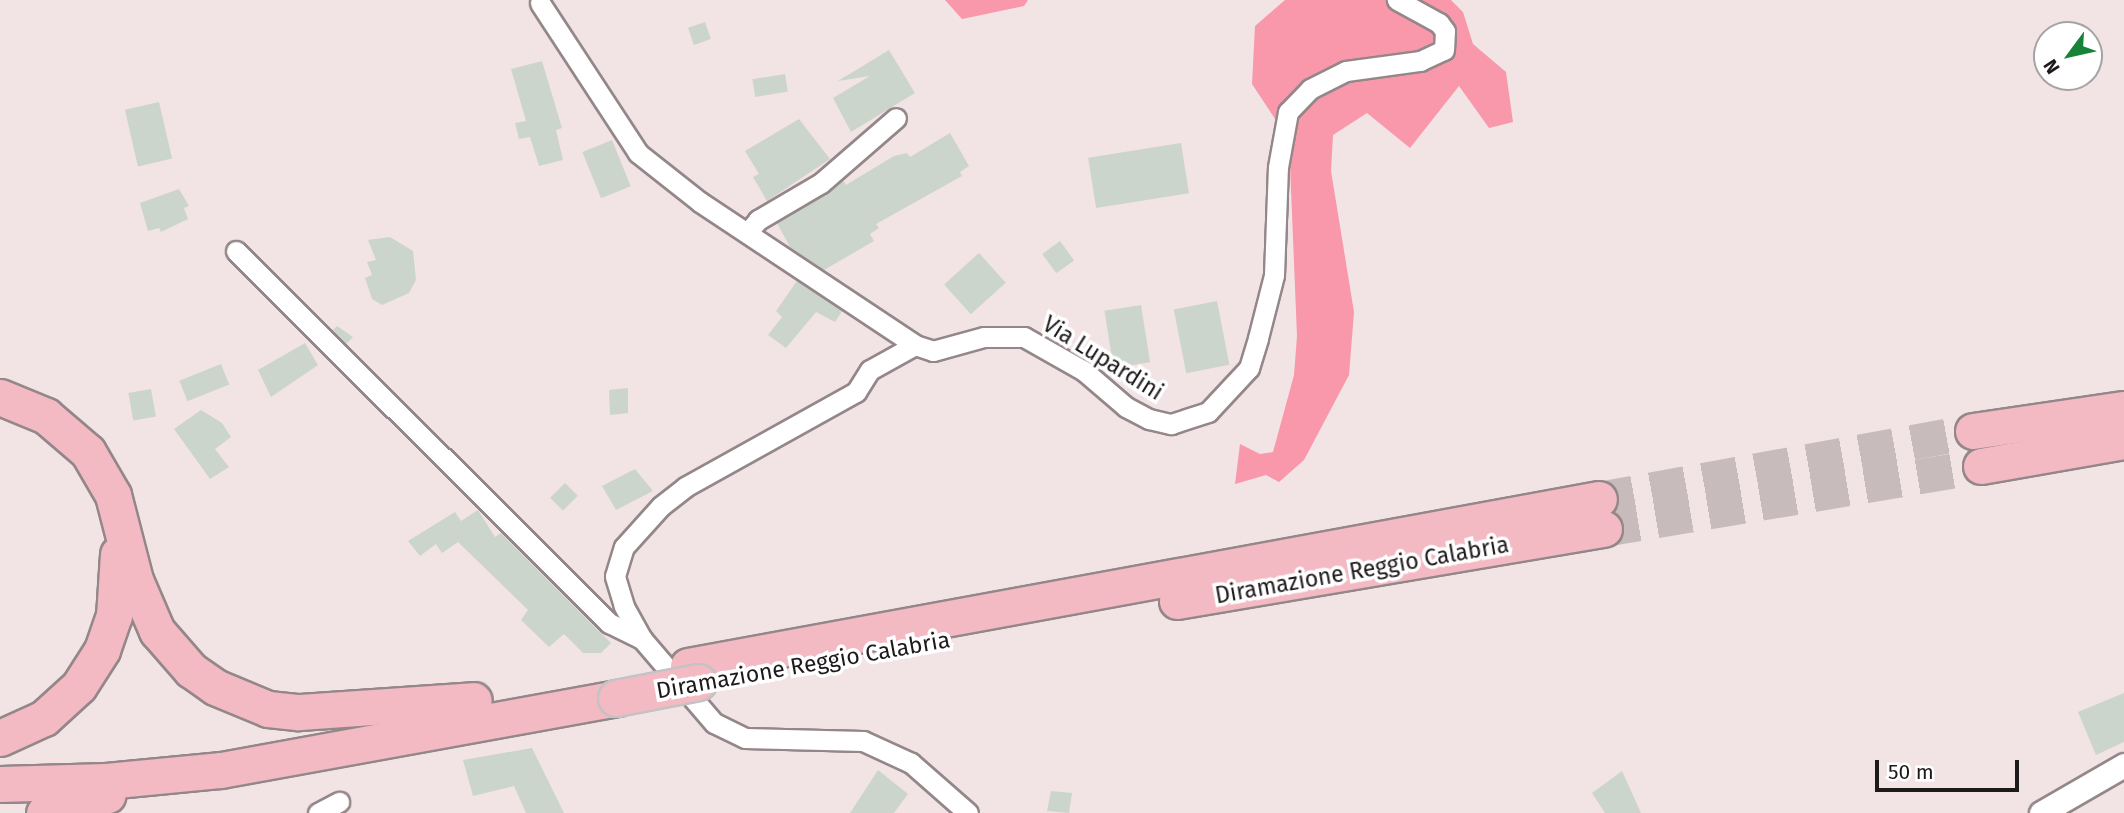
<!DOCTYPE html>
<style>
body{margin:0}
#map{position:relative;width:2124px;height:813px;overflow:hidden;background:#f2e3e5;font-family:"Fira Sans",sans-serif}
div>[style]{position:absolute}
.forest>*{inset:0;background:#f997ab}
.building>*{inset:0;background:#ccd5cc;transform-origin:0 0}
.motorway-tunnel>*{height:35px;margin-top:-17.5px;transform-origin:0;background:repeating-linear-gradient(90deg,#c8bbbc 0 35px,transparent 0 53px)}
.roads{filter:drop-shadow(2px 0 #948789) drop-shadow(-2px 0 #948789) drop-shadow(0 2px #948789) drop-shadow(0 -2px #948789)}
.minor>*{height:19px;margin:-9.5px;padding:0 9.5px;transform-origin:9.5px;border-radius:9.5px;background:#fff}
.tertiary>*{height:23px;margin:-11.5px;padding:0 11.5px;transform-origin:11.5px;border-radius:11.5px;background:#fff}
.motorway>*{height:35px;margin:-17.5px;padding:0 17.5px;transform-origin:17.5px;border-radius:17.5px;background:#f3bac4}
.bridges{filter:drop-shadow(2px 0 #c4c3c3) drop-shadow(-2px 0 #c4c3c3) drop-shadow(0 2px #c4c3c3) drop-shadow(0 -2px #c4c3c3)}
.motorway-bridge>*{height:35px;margin:-17.5px;padding:0 17.5px;transform-origin:17.5px;border-radius:17.5px;background:#f3bac4}
span{translate:-50% -50%;white-space:nowrap;text-align:center;line-height:1.15;-webkit-text-stroke:7px #fff;paint-order:stroke}
.street-label{font-size:23px;color:#1e191a}
.north{position:absolute;left:2033px;top:21px;width:70px;height:70px;box-sizing:border-box;background:#fff;border:2px solid #a5a3a3;border-radius:50%;rotate:237deg;font-size:19px;font-weight:700;line-height:28px;text-align:center;color:#1e191a}
.north::after{content:'';display:block;margin:auto;width:24px;height:32px;background:#188338;clip-path:polygon(50% 0,100% 100%,50% 72%,0 100%)}
.scale{position:absolute;left:1875px;top:760px;width:144px;height:32px;box-sizing:border-box;border:4px solid #1e191a;border-top:0;padding-left:9px;font-size:21px;line-height:24px;white-space:nowrap;color:#1e191a;-webkit-text-stroke:5px #fff;paint-order:stroke}
</style>
<div id="map">
<div class="forest">
<i style="clip-path:polygon(945px 0,1028px 0,1024px 6px,962px 19px)"></i>
<i style="clip-path:polygon(1285px 0,1451px 0,1463px 12px,1473px 44px,1506px 72px,1513px 122px,1489px 128px,1459px 86px,1410px 148px,1367px 113px,1333px 135px,1331px 171px,1354px 312px,1349px 375px,1304px 460px,1279px 482px,1266px 475px,1235px 484px,1240px 444px,1260px 454px,1273px 452px,1294px 375px,1297px 336px,1289px 140px,1252px 84px,1255px 26px)"></i>
</div>
<div class="building">
<i style="left:705px;top:22px;width:18px;height:18px;rotate:71deg"></i>
<i style="clip-path:polygon(889px 50px,915px 93px,851px 132px,833px 98px,870px 76px,838px 81px)"></i>
<i style="clip-path:polygon(542px 61px,562px 128px,556px 130px,563px 160px,539px 166px,530px 137px,519px 139px,515px 123px,526px 121px,511px 69px)"></i>
<i style="left:785px;top:74px;width:18px;height:33px;rotate:81deg"></i>
<i style="left:159px;top:102px;width:58px;height:35px;rotate:77deg"></i>
<i style="clip-path:polygon(799px 119px,830px 159px,767px 201px,753px 177px,759px 174px,745px 151px)"></i>
<i style="clip-path:polygon(950px 133px,969px 166px,960px 172px,962px 176px,876px 224px,879px 228px,870px 234px,874px 241px,824px 270px,790px 247px,777px 223px,843px 180px,846px 185px,894px 156px,907px 153px,910px 157px)"></i>
<i style="left:612px;top:140px;width:50px;height:32px;rotate:68deg"></i>
<i style="left:1181px;top:143px;width:51px;height:94px;rotate:81deg"></i>
<i style="clip-path:polygon(179px 189px,189px 206px,184px 208px,188px 219px,161px 232px,159px 228px,148px 231px,140px 203px)"></i>
<i style="clip-path:polygon(390px 237px,413px 251px,416px 280px,409px 293px,382px 305px,372px 299px,365px 278px,372px 275px,367px 262px,376px 260px,368px 240px)"></i>
<i style="left:1060px;top:241px;width:24px;height:22px;rotate:54deg"></i>
<i style="left:979px;top:253px;width:40px;height:47px;rotate:48deg"></i>
<i style="clip-path:polygon(797px 281px,842px 311px,835px 322px,816px 312px,786px 348px,768px 335px,782px 317px,776px 311px)"></i>
<i style="left:1217px;top:301px;width:65px;height:44px;rotate:79deg"></i>
<i style="left:1141px;top:305px;width:58px;height:37px;rotate:81deg"></i>
<i style="clip-path:polygon(337px 326px,353px 337px,346px 344px,333px 330px)"></i>
<i style="clip-path:polygon(305px 343px,318px 365px,271px 397px,258px 370px)"></i>
<i style="left:221px;top:364px;width:22px;height:45px;rotate:68deg"></i>
<i style="clip-path:polygon(628px 388px,628px 413px,610px 415px,609px 390px)"></i>
<i style="left:151px;top:389px;width:28px;height:23px;rotate:80deg"></i>
<i style="clip-path:polygon(201px 410px,222px 423px,231px 437px,215px 449px,229px 467px,210px 479px,174px 429px)"></i>
<i style="clip-path:polygon(635px 469px,653px 491px,616px 510px,602px 486px)"></i>
<i style="left:565px;top:483px;width:18px;height:21px;rotate:45deg"></i>
<i style="clip-path:polygon(478px 510px,495px 537px,501px 533px,611px 643px,601px 653px,583px 653px,564px 634px,549px 647px,521px 620px,528px 610px,458px 542px,442px 553px,436px 544px,420px 556px,408px 541px,455px 512px,461px 521px)"></i>
<i style="clip-path:polygon(2124px 693px,2124px 742px,2096px 755px,2078px 712px)"></i>
<i style="clip-path:polygon(532px 748px,564px 813px,526px 813px,514px 786px,473px 796px,463px 760px)"></i>
<i style="clip-path:polygon(878px 770px,908px 794px,894px 813px,850px 813px)"></i>
<i style="clip-path:polygon(1622px 771px,1641px 813px,1605px 813px,1592px 793px)"></i>
<i style="clip-path:polygon(1051px 791px,1072px 793px,1069px 813px,1047px 811px)"></i>
</div>
<div class="motorway-tunnel">
<i style="left:1599px;top:499px;width:380px;rotate:-10.3deg"></i>
<i style="left:1604px;top:529px;width:382px;rotate:-9.5deg"></i>
</div>
<div class="roads">
<div class="minor">
<i style="left:540px;top:3px;width:179px;rotate:56.8deg"></i>
<i style="left:638px;top:153px;width:79px;rotate:38.3deg"></i>
<i style="left:700px;top:202px;width:258px;rotate:33.6deg"></i>
<i style="left:748px;top:232px;width:16px;rotate:-50deg"></i>
<i style="left:758px;top:220px;width:73px;rotate:-30.4deg"></i>
<i style="left:821px;top:183px;width:99px;rotate:-40.9deg"></i>
<i style="left:236px;top:251px;width:527px;rotate:44.92deg"></i>
<i style="left:609px;top:623px;width:37px;rotate:26deg"></i>
<i style="left:318px;top:813px;width:24px;rotate:-28deg"></i>
<i style="left:968px;top:813px;width:76px;rotate:-138.7deg"></i>
<i style="left:911px;top:763px;width:53px;rotate:-155.4deg"></i>
<i style="left:863px;top:741px;width:118px;rotate:-178.5deg"></i>
<i style="left:745px;top:738px;width:34px;rotate:-154deg"></i>
<i style="left:714px;top:723px;width:111px;rotate:-130.6deg"></i>
<i style="left:642px;top:639px;width:38px;rotate:-119deg"></i>
<i style="left:624px;top:606px;width:31px;rotate:-107deg"></i>
<i style="left:615px;top:576px;width:30px;rotate:-73deg"></i>
<i style="left:624px;top:547px;width:55px;rotate:-47.9deg"></i>
<i style="left:661px;top:506px;width:31px;rotate:-38deg"></i>
<i style="left:685px;top:487px;width:196px;rotate:-29.1deg"></i>
<i style="left:856px;top:392px;width:26px;rotate:-58deg"></i>
<i style="left:870px;top:370px;width:51px;rotate:-29.1deg"></i>
<i style="left:915px;top:345px;width:19px;rotate:18deg"></i>
<i style="left:933px;top:351px;width:53px;rotate:-15.4deg"></i>
<i style="left:984px;top:337px;width:40px"></i>
<i style="left:1024px;top:337px;width:69px;rotate:29.5deg"></i>
<i style="left:1084px;top:371px;width:55px;rotate:40.6deg"></i>
<i style="left:1126px;top:407px;width:26px;rotate:28deg"></i>
<i style="left:1149px;top:419px;width:23px;rotate:13deg"></i>
<i style="left:1171px;top:424px;width:39px;rotate:-18deg"></i>
<i style="left:1208px;top:412px;width:60px;rotate:-47deg"></i>
<i style="left:1249px;top:368px;width:31px;rotate:-73deg"></i>
<i style="left:1258px;top:338px;width:65px;rotate:-75.7deg"></i>
<i style="left:1274px;top:275px;width:108px;rotate:-87.9deg"></i>
<i style="left:1278px;top:167px;width:56px;rotate:-79.7deg"></i>
<i style="left:1288px;top:112px;width:32px;rotate:-46deg"></i>
<i style="left:1310px;top:89px;width:40px;rotate:-26.6deg"></i>
<i style="left:1346px;top:71px;width:75px;rotate:-7.7deg"></i>
<i style="left:1420px;top:61px;width:26px;rotate:-25deg"></i>
<i style="left:1444px;top:50px;width:19px;rotate:-87deg"></i>
<i style="left:1445px;top:31px;width:10px;rotate:-127deg"></i>
<i style="left:1439px;top:23px;width:48px;rotate:-151.3deg"></i>
</div>
<div class="tertiary">
<i style="left:2041px;top:813px;width:96px;rotate:-30deg"></i>
</div>
<div class="motorway">
<i style="left:0;top:397px;width:50px;rotate:22.4deg"></i>
<i style="left:46px;top:416px;width:55px;rotate:40.6deg"></i>
<i style="left:88px;top:452px;width:50px;rotate:59.8deg"></i>
<i style="left:113px;top:495px;width:88px;rotate:75.5deg"></i>
<i style="left:135px;top:580px;width:56px;rotate:66.7deg"></i>
<i style="left:157px;top:631px;width:52px;rotate:48.9deg"></i>
<i style="left:191px;top:670px;width:29px;rotate:35deg"></i>
<i style="left:215px;top:687px;width:57px;rotate:22.5deg"></i>
<i style="left:268px;top:709px;width:31px;rotate:6deg"></i>
<i style="left:299px;top:712px;width:175px;rotate:-3.9deg"></i>
<i style="left:1973px;top:431px;width:153px;rotate:-8.3deg"></i>
<i style="left:1981px;top:466px;width:145px;rotate:-9.9deg"></i>
<i style="left:1177px;top:601px;width:433px;rotate:-9.6deg"></i>
<i style="left:688px;top:666px;width:926px;rotate:-10.39deg"></i>
<i style="left:0;top:738px;width:48px;rotate:-24.4deg"></i>
<i style="left:44px;top:718px;width:47px;rotate:-42.4deg"></i>
<i style="left:79px;top:686px;width:43px;rotate:-57.4deg"></i>
<i style="left:102px;top:650px;width:36px;rotate:-71deg"></i>
<i style="left:114px;top:616px;width:62px;rotate:-86.3deg"></i>
<i style="left:0;top:784px;width:106px;rotate:-1.6deg"></i>
<i style="left:106px;top:781px;width:116px;rotate:-5.5deg"></i>
<i style="left:221px;top:770px;width:402px;rotate:-10.3deg"></i>
<i style="left:44px;top:813px;width:66px;rotate:-15.7deg"></i>
</div>
</div>
<div class="bridges">
<div class="motorway-bridge">
<i style="left:616px;top:698px;width:84px;rotate:-11deg"></i>
</div>
</div>
<div class="street-label">
<span style="left:1103px;top:358px;rotate:32deg">Via Lupardini</span>
<span style="left:1362px;top:570px;rotate:-10deg">Diramazione Reggio Calabria</span>
<span style="left:803px;top:665px;rotate:-10deg">Diramazione Reggio Calabria</span>
</div>
<div class="north">N</div>
<div class="scale">50 m</div>
</div>
